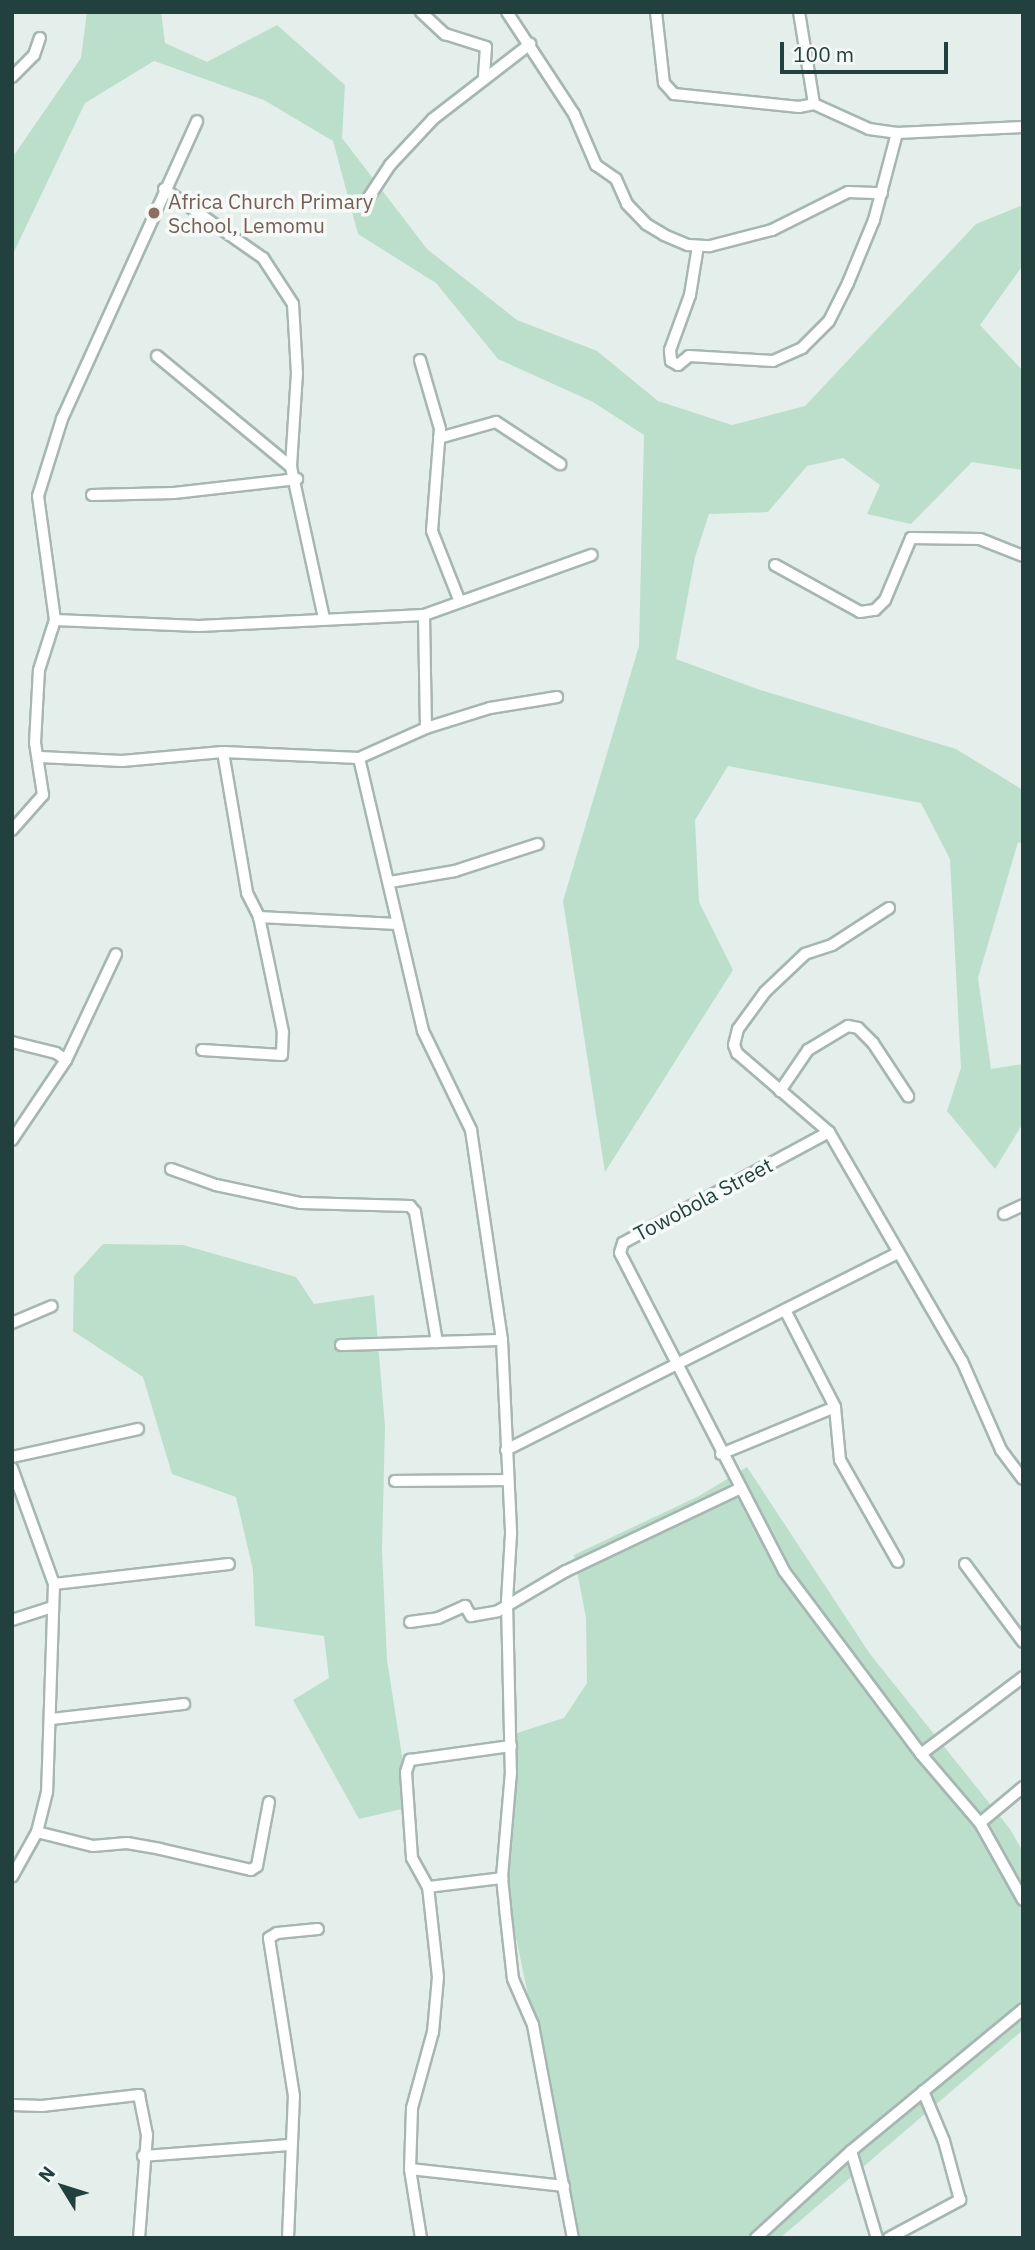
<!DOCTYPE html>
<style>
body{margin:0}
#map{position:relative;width:1035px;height:2250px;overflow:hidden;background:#e4eeeb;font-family:"IBM Plex Sans",sans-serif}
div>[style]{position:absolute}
.green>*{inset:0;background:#bcdfcb}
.roads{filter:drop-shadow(2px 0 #a6b6b3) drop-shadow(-2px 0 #a6b6b3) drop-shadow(0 2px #a6b6b3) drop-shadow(0 -2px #a6b6b3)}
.minor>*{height:10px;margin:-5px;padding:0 5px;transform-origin:5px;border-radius:5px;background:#fff}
.dots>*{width:19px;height:19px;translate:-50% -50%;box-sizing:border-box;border:4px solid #f5faf8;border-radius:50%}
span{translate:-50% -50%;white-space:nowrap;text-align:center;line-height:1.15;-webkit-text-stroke:7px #f5faf8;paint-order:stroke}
.education-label{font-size:21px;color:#785e54}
.left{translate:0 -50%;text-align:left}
.street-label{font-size:21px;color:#22403d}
.frame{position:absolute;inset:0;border:14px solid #22403d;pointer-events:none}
.north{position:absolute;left:28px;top:2152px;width:70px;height:70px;-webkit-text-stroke:5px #f5faf8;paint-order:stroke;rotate:308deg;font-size:19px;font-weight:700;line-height:28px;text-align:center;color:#22403d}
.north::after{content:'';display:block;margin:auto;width:24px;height:32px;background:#22403d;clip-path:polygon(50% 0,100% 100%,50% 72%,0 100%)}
.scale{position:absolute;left:780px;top:42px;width:168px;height:32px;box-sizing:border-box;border:4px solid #22403d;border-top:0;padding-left:9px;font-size:21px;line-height:24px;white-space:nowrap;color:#22403d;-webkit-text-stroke:5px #f5faf8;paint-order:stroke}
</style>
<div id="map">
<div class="green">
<i style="clip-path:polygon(87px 12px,161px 12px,165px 43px,207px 62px,277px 25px,345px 85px,342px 138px,427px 249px,517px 320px,597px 351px,658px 401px,732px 425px,805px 406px,976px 224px,1023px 205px,1023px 265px,980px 325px,1023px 371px,1023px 470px,972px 462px,911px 524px,867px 514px,880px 485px,843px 458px,807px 466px,768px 512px,709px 514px,695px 557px,676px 659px,760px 690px,956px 749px,1023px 790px,1023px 844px,1018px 842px,978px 978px,991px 1069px,1023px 1064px,1023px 1123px,995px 1169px,947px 1111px,961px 1068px,950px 859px,921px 803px,728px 766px,695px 820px,699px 902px,733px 970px,605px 1172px,563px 901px,639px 646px,644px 435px,593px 402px,498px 359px,436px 283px,358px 234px,333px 141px,264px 100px,154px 61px,85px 103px,12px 256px,12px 158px,81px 58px)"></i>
<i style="clip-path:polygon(103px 1244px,183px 1245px,296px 1277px,314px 1304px,374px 1295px,385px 1426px,382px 1551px,387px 1660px,410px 1807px,359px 1819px,293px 1700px,329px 1678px,324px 1636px,255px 1626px,253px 1570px,236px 1497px,172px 1474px,143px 1377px,73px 1331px,74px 1276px)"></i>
<i style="clip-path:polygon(747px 1467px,870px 1654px,1010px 1829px,1023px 1852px,1023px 2030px,780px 2238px,579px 2238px,506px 1890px,517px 1733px,564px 1718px,587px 1683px,586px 1618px,574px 1555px,699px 1496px)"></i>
</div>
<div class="roads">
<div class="minor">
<i style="left:421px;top:12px;width:33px;rotate:43deg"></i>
<i style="left:445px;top:34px;width:43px;rotate:17.6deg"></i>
<i style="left:486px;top:47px;width:30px;rotate:94deg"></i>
<i style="left:507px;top:12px;width:122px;rotate:56.7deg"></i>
<i style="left:574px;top:114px;width:56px;rotate:66.7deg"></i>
<i style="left:596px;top:165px;width:24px;rotate:35deg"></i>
<i style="left:616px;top:179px;width:27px;rotate:66deg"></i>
<i style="left:627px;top:204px;width:28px;rotate:46deg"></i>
<i style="left:646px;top:224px;width:21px;rotate:31deg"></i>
<i style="left:664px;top:235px;width:26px;rotate:23deg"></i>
<i style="left:688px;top:245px;width:22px;rotate:3deg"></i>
<i style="left:710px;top:246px;width:64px;rotate:-14.5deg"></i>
<i style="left:772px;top:230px;width:85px;rotate:-26.6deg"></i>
<i style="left:848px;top:192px;width:34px;rotate:2deg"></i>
<i style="left:656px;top:12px;width:71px;rotate:83.6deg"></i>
<i style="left:664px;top:83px;width:15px;rotate:48deg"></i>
<i style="left:674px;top:94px;width:126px;rotate:5.9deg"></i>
<i style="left:799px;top:107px;width:15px;rotate:-11deg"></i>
<i style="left:814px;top:104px;width:60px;rotate:24.4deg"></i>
<i style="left:869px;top:129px;width:28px;rotate:8deg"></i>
<i style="left:897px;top:133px;width:126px;rotate:-2.7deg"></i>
<i style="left:799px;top:12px;width:93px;rotate:80.7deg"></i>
<i style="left:12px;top:77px;width:31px;rotate:-45deg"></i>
<i style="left:34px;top:55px;width:18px;rotate:-71deg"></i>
<i style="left:164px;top:189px;width:121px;rotate:34.9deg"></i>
<i style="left:263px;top:258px;width:55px;rotate:56.9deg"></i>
<i style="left:293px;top:304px;width:69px;rotate:86.7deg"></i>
<i style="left:297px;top:373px;width:94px;rotate:93.7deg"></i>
<i style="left:291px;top:467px;width:155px;rotate:77.7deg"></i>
<i style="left:367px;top:200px;width:42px;rotate:-56.7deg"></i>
<i style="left:390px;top:165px;width:63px;rotate:-46.9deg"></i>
<i style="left:433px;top:119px;width:123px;rotate:-37.7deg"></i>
<i style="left:698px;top:246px;width:50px;rotate:99.3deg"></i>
<i style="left:690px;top:295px;width:59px;rotate:110deg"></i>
<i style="left:670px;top:350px;width:11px;rotate:85deg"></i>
<i style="left:671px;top:361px;width:8px;rotate:30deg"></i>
<i style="left:678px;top:365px;width:14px;rotate:-39deg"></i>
<i style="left:689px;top:356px;width:84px;rotate:3.4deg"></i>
<i style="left:773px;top:361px;width:32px;rotate:-24deg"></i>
<i style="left:802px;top:348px;width:38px;rotate:-45deg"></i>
<i style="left:829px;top:321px;width:42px;rotate:-63.4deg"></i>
<i style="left:848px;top:283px;width:68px;rotate:-67.6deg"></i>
<i style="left:874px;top:220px;width:90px;rotate:-75.2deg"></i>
<i style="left:157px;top:356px;width:174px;rotate:39.6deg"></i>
<i style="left:420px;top:360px;width:72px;rotate:73.8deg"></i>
<i style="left:440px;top:429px;width:102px;rotate:94.5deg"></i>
<i style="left:432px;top:531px;width:76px;rotate:68.5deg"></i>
<i style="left:439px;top:438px;width:59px;rotate:-15.7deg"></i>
<i style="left:496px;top:422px;width:77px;rotate:33.3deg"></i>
<i style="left:92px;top:495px;width:82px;rotate:-1.4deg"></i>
<i style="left:174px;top:493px;width:124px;rotate:-6.5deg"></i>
<i style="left:775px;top:565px;width:97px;rotate:28.9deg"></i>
<i style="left:860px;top:612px;width:15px;rotate:-8deg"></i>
<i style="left:875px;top:610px;width:14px;rotate:-45deg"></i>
<i style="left:885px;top:600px;width:67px;rotate:-67.2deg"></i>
<i style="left:911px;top:538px;width:69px;rotate:0.8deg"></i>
<i style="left:980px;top:539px;width:46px;rotate:21.6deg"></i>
<i style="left:424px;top:615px;width:113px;rotate:89deg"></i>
<i style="left:55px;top:620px;width:144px;rotate:2.4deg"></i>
<i style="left:199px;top:626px;width:225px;rotate:-2.8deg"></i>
<i style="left:424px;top:615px;width:178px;rotate:-19.7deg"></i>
<i style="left:223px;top:752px;width:143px;rotate:80.3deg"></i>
<i style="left:247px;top:893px;width:27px;rotate:63deg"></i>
<i style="left:259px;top:917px;width:138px;rotate:2.9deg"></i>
<i style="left:40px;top:757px;width:82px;rotate:2.8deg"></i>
<i style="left:122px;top:761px;width:101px;rotate:-5.1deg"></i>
<i style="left:223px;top:752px;width:136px;rotate:2.5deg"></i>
<i style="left:359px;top:758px;width:73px;rotate:-24.1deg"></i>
<i style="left:426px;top:728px;width:67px;rotate:-17.4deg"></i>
<i style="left:490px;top:708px;width:68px;rotate:-9.3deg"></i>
<i style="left:359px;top:758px;width:280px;rotate:76.8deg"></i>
<i style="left:423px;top:1031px;width:110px;rotate:64.1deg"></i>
<i style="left:471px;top:1130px;width:212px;rotate:81.6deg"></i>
<i style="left:502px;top:1340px;width:194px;rotate:87.3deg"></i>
<i style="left:511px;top:1534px;width:68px;rotate:93.4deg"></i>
<i style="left:507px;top:1602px;width:170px;rotate:88.7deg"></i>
<i style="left:511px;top:1772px;width:106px;rotate:94.9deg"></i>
<i style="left:502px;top:1878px;width:30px;rotate:84deg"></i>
<i style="left:505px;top:1908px;width:71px;rotate:83.6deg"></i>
<i style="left:513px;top:1979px;width:50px;rotate:66.5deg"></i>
<i style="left:533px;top:2025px;width:217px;rotate:79.4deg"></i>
<i style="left:12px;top:830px;width:47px;rotate:-48.5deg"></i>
<i style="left:43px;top:795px;width:53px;rotate:-98.7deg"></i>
<i style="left:35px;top:743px;width:73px;rotate:-86.9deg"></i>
<i style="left:39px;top:670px;width:52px;rotate:-72.3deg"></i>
<i style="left:55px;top:620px;width:125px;rotate:-97.8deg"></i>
<i style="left:38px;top:496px;width:81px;rotate:-72.7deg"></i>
<i style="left:62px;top:419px;width:327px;rotate:-65.6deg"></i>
<i style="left:390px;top:882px;width:66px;rotate:-9.6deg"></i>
<i style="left:455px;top:871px;width:87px;rotate:-18deg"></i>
<i style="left:889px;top:908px;width:68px;rotate:147deg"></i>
<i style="left:832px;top:945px;width:28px;rotate:162deg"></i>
<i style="left:805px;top:954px;width:55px;rotate:136.5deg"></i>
<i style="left:765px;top:992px;width:46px;rotate:126.1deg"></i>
<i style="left:738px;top:1029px;width:16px;rotate:104deg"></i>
<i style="left:734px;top:1045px;width:9px;rotate:69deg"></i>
<i style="left:737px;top:1053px;width:121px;rotate:40.7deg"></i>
<i style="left:829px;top:1132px;width:265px;rotate:59.9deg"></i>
<i style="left:962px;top:1361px;width:97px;rotate:66.3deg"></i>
<i style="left:1001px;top:1450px;width:36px;rotate:53deg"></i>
<i style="left:12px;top:1042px;width:45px;rotate:14deg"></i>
<i style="left:56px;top:1053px;width:12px;rotate:35deg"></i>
<i style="left:202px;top:1050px;width:80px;rotate:3.6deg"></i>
<i style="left:282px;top:1055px;width:23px;rotate:-88deg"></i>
<i style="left:283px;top:1032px;width:117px;rotate:-101.8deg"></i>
<i style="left:780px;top:1091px;width:50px;rotate:-55.7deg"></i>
<i style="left:808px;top:1050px;width:47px;rotate:-31deg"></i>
<i style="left:848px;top:1026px;width:10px;rotate:11deg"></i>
<i style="left:858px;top:1028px;width:21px;rotate:45deg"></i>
<i style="left:873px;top:1043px;width:64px;rotate:56.6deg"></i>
<i style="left:829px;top:1132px;width:234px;rotate:151.7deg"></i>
<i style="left:623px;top:1243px;width:10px;rotate:107deg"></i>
<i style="left:620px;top:1253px;width:358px;rotate:62.7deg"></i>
<i style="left:784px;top:1571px;width:229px;rotate:53.2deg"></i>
<i style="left:921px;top:1754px;width:91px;rotate:49.5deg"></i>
<i style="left:980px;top:1823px;width:88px;rotate:60.8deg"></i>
<i style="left:12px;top:1140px;width:97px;rotate:-56deg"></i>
<i style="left:66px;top:1060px;width:117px;rotate:-64.7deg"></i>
<i style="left:171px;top:1169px;width:48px;rotate:19.6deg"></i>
<i style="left:216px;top:1185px;width:87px;rotate:12deg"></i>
<i style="left:301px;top:1203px;width:109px;rotate:1.6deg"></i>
<i style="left:410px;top:1206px;width:8px;rotate:50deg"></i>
<i style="left:415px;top:1212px;width:132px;rotate:80.4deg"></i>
<i style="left:1004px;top:1214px;width:21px;rotate:-25deg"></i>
<i style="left:785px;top:1310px;width:109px;rotate:62.7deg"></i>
<i style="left:835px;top:1407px;width:53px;rotate:84.6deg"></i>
<i style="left:840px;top:1460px;width:117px;rotate:60.4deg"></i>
<i style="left:12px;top:1323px;width:43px;rotate:-23deg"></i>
<i style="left:341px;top:1345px;width:161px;rotate:-1.8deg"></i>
<i style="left:506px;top:1450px;width:439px;rotate:-26.7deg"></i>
<i style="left:721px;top:1454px;width:123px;rotate:-22.4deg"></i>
<i style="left:12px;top:1457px;width:129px;rotate:-12.5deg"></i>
<i style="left:12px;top:1468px;width:123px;rotate:70.1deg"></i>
<i style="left:54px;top:1584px;width:208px;rotate:91.9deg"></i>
<i style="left:47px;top:1792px;width:41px;rotate:104deg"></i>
<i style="left:37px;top:1832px;width:51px;rotate:119.1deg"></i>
<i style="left:395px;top:1481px;width:113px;rotate:-0.5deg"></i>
<i style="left:965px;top:1564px;width:97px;rotate:53.4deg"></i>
<i style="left:54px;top:1584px;width:176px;rotate:-6.5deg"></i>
<i style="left:12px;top:1620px;width:40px;rotate:-18deg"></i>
<i style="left:410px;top:1622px;width:28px;rotate:-8deg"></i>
<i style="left:438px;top:1618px;width:30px;rotate:-24deg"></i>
<i style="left:465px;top:1606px;width:12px;rotate:59deg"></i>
<i style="left:471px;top:1616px;width:27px;rotate:-10deg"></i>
<i style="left:498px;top:1611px;width:79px;rotate:-30.5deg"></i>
<i style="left:566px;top:1571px;width:191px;rotate:-25.4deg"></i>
<i style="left:52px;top:1719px;width:133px;rotate:-6.5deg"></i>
<i style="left:921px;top:1754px;width:128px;rotate:-37deg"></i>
<i style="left:980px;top:1823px;width:56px;rotate:-39.9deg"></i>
<i style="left:37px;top:1832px;width:58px;rotate:14deg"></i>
<i style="left:93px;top:1846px;width:34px;rotate:-5deg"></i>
<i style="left:127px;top:1843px;width:34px;rotate:10deg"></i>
<i style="left:160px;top:1849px;width:93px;rotate:13deg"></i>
<i style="left:251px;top:1870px;width:7px;rotate:-34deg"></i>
<i style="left:257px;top:1866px;width:65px;rotate:-79.4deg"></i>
<i style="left:428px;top:1887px;width:75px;rotate:-6.9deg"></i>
<i style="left:12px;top:2105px;width:30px;rotate:2deg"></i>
<i style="left:42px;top:2106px;width:98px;rotate:-6.5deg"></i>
<i style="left:139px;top:2095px;width:41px;rotate:78.7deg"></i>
<i style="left:147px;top:2135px;width:103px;rotate:94.4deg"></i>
<i style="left:851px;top:2151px;width:91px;rotate:73.4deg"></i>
<i style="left:143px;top:2156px;width:148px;rotate:-4.3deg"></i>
<i style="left:410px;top:2169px;width:155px;rotate:6.3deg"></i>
<i style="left:288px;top:2238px;width:142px;rotate:-87.6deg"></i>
<i style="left:294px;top:2096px;width:160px;rotate:-99deg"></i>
<i style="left:269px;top:1938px;width:9px;rotate:-32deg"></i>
<i style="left:277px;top:1933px;width:41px;rotate:-5.6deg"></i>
<i style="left:421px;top:2238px;width:70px;rotate:-99.1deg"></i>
<i style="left:410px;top:2169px;width:61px;rotate:-88.1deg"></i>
<i style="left:412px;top:2108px;width:79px;rotate:-74.6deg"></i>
<i style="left:433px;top:2032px;width:55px;rotate:-84.8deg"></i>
<i style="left:438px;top:1977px;width:91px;rotate:-96.3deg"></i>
<i style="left:428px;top:1887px;width:33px;rotate:-119deg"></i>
<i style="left:412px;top:1858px;width:86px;rotate:-94deg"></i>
<i style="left:406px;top:1772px;width:13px;rotate:-72deg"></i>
<i style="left:410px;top:1760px;width:102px;rotate:-7.9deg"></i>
<i style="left:756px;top:2238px;width:129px;rotate:-42.5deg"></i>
<i style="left:851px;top:2151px;width:223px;rotate:-39.5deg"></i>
<i style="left:889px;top:2238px;width:81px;rotate:-28.2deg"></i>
<i style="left:960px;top:2200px;width:61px;rotate:-105.2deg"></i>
<i style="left:944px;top:2141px;width:54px;rotate:-112.8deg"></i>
</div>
</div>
<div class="dots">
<i style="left:154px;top:213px;background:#8d6e63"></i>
</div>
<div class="education-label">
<span class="left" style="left:168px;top:213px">Africa Church Primary<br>School, Lemomu</span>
</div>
<div class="street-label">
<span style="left:703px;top:1199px;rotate:-28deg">Towobola Street</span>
</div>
<div class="frame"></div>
<div class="north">N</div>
<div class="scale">100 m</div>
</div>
